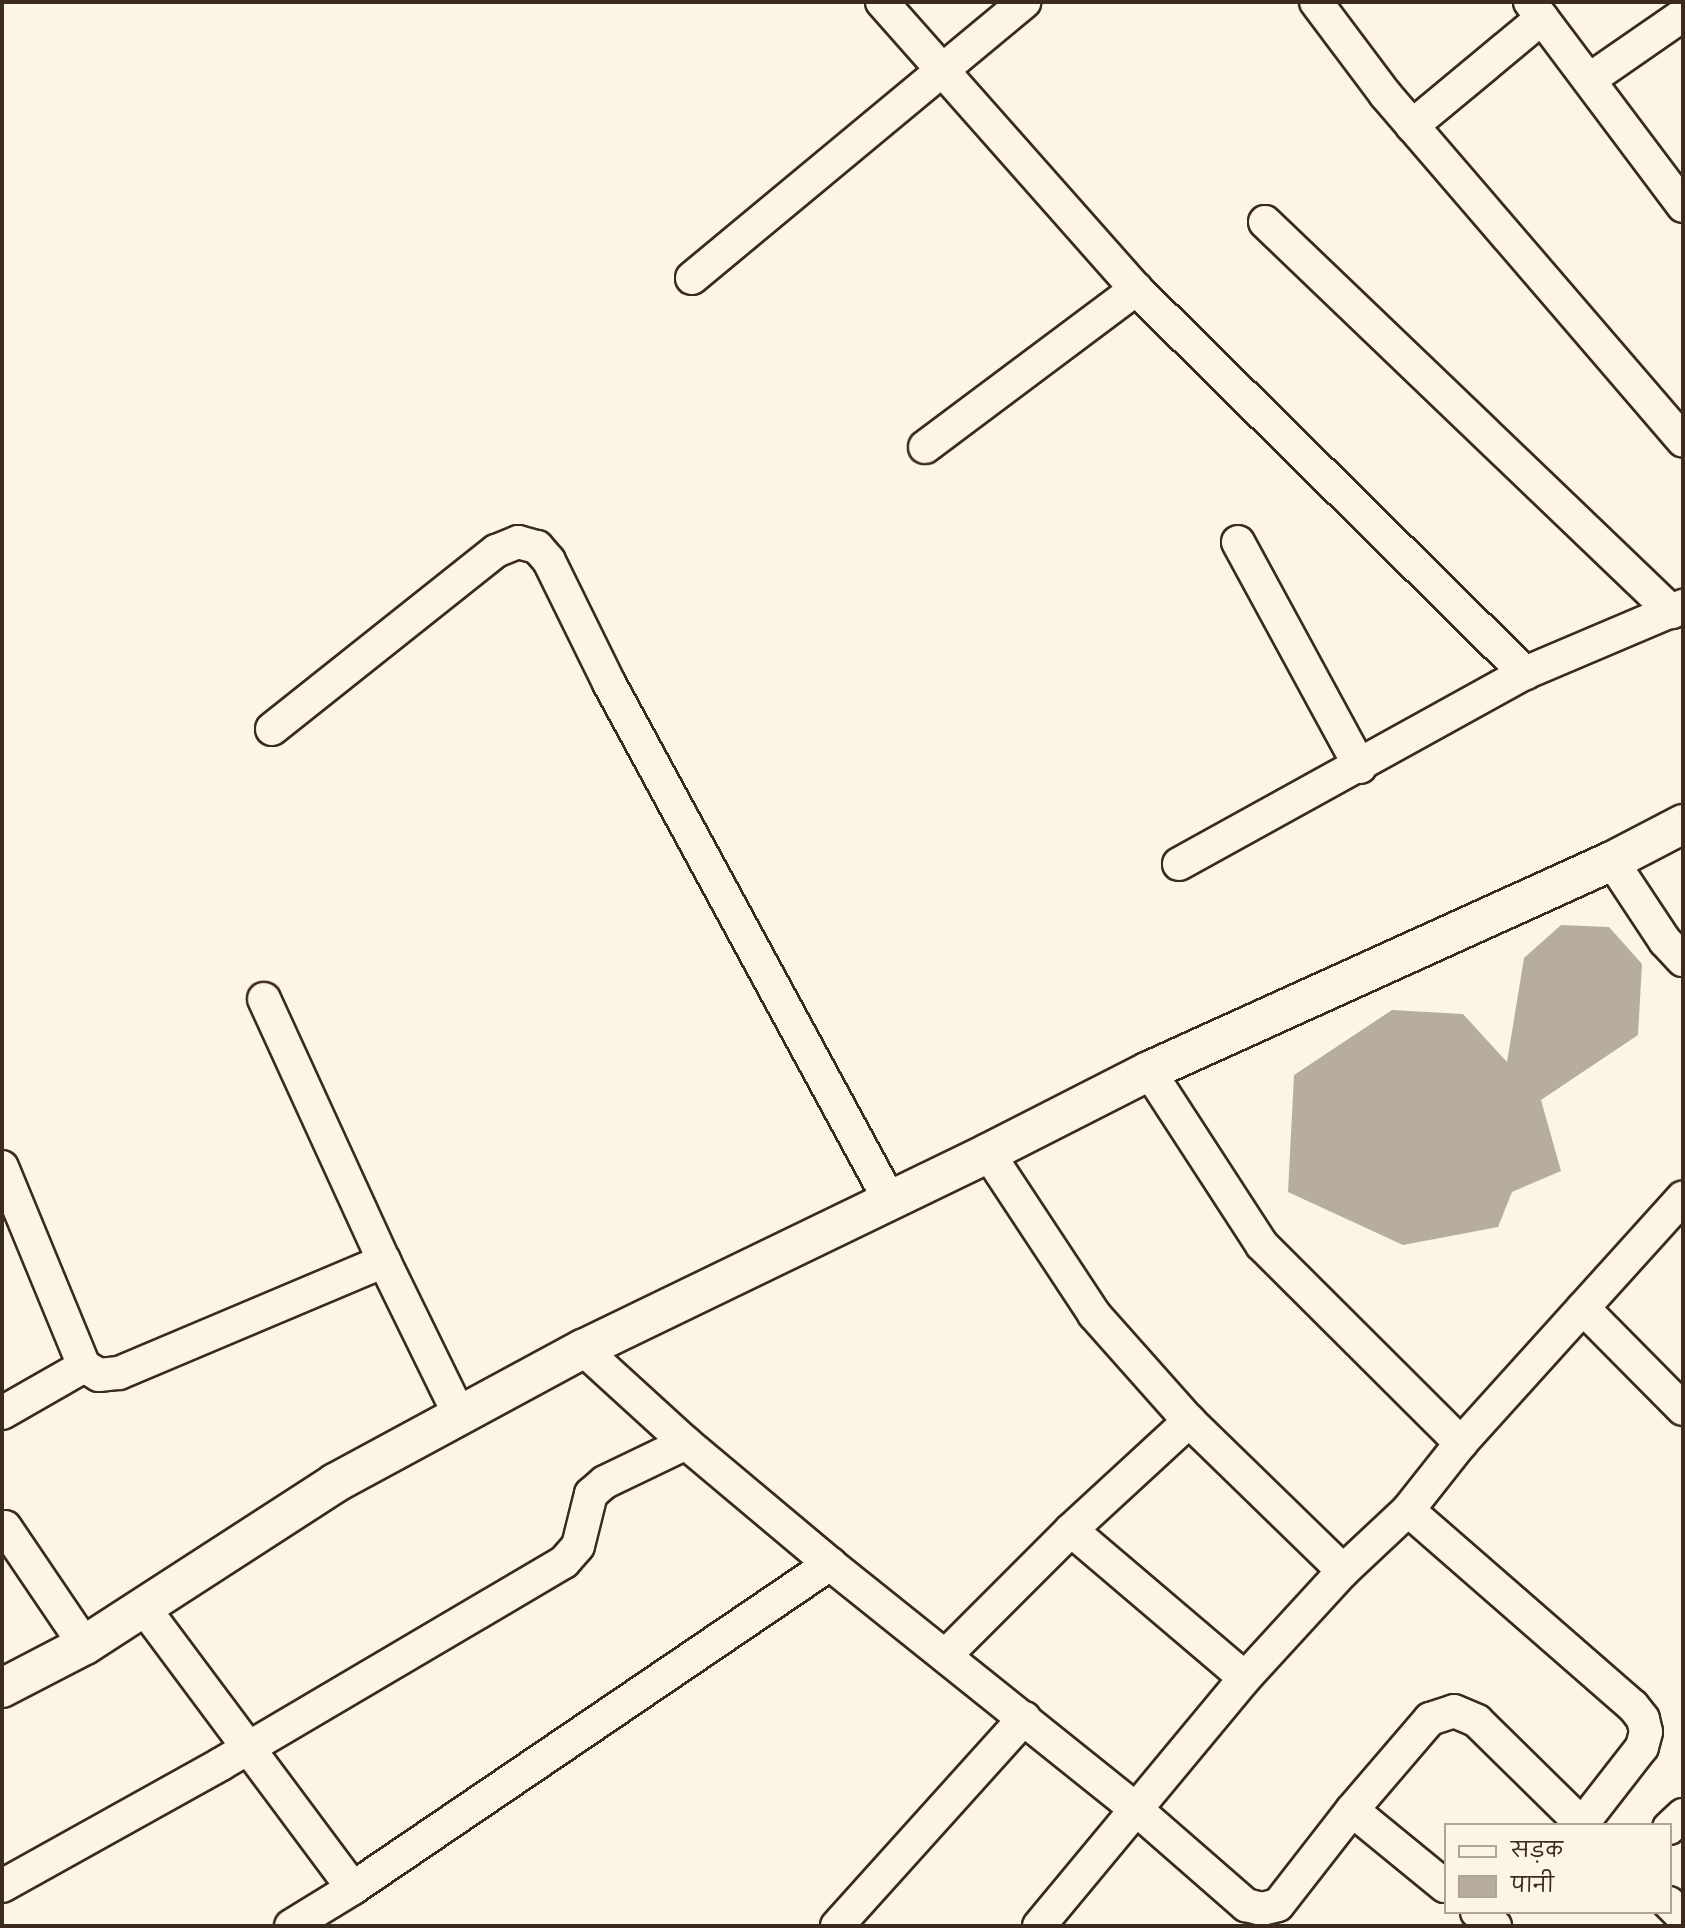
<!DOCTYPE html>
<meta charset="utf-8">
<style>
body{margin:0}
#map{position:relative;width:1685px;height:1928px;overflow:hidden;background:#fcf5e5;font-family:"Shantell Sans","Playpen Sans Deva",sans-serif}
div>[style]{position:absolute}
.water>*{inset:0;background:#b7ad9e}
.roads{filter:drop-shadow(2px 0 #3b2a1e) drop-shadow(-2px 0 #3b2a1e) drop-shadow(0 2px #3b2a1e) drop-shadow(0 -2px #3b2a1e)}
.street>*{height:32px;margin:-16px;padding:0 16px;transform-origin:16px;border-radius:16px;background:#fcf5e5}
.secondary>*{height:38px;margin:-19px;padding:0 19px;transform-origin:19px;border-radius:19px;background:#fcf5e5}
span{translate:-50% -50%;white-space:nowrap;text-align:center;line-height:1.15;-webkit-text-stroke:5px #fcf5e5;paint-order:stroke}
.frame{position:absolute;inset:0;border:4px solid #3b2a1e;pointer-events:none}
.legend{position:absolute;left:1444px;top:1823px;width:228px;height:91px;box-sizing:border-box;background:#fcf5e5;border:2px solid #afa495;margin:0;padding:9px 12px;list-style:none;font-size:21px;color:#3b2a1e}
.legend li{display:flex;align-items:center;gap:14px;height:35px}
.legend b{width:35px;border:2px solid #afa495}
</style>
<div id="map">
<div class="water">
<i style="clip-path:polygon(1561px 925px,1609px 927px,1642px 964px,1638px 1035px,1541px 1100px,1561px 1171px,1512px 1192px,1498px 1227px,1403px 1245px,1288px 1192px,1294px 1075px,1392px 1010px,1463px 1014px,1507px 1062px,1524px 958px)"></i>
</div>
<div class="roads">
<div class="street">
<i style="left:882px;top:2px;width:383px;rotate:48.5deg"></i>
<i style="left:1136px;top:289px;width:547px;rotate:44.63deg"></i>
<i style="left:1316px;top:2px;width:115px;rotate:53.1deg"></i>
<i style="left:1385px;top:94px;width:457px;rotate:49.3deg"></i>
<i style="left:1530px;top:2px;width:255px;rotate:53.1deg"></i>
<i style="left:1589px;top:80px;width:114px;rotate:-34.7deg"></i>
<i style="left:1412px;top:126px;width:169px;rotate:-39.7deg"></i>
<i style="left:1265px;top:222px;width:564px;rotate:43.78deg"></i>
<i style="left:692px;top:278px;width:432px;rotate:-39.7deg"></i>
<i style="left:925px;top:447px;width:264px;rotate:-36.8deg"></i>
<i style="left:1238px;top:542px;width:256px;rotate:61.5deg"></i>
<i style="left:272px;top:729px;width:286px;rotate:-38.5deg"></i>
<i style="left:496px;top:551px;width:24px;rotate:-22deg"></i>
<i style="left:518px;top:542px;width:20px;rotate:15deg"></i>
<i style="left:537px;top:547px;width:18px;rotate:49deg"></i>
<i style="left:549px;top:561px;width:136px;rotate:63.8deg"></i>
<i style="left:609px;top:683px;width:589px;rotate:61.52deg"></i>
<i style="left:1612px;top:861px;width:96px;rotate:56.5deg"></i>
<i style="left:1665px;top:941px;width:26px;rotate:47deg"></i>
<i style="left:1179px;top:864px;width:395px;rotate:-28.9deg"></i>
<i style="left:1525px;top:673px;width:172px;rotate:-23deg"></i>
<i style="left:264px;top:999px;width:288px;rotate:65.4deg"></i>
<i style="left:384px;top:1261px;width:173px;rotate:63.9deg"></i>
<i style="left:1149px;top:1071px;width:207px;rotate:57deg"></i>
<i style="left:1262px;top:1245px;width:281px;rotate:44.9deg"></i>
<i style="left:988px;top:1153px;width:193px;rotate:56.6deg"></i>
<i style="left:1094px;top:1314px;width:143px;rotate:48.4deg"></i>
<i style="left:1189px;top:1421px;width:215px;rotate:44.2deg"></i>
<i style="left:2px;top:1167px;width:215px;rotate:67.6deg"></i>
<i style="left:84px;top:1366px;width:17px;rotate:31deg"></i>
<i style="left:99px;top:1375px;width:20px;rotate:-6deg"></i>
<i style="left:119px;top:1373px;width:288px;rotate:-22.9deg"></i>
<i style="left:1583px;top:1308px;width:142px;rotate:45.3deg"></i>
<i style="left:583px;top:1349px;width:139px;rotate:42.4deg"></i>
<i style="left:686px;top:1443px;width:188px;rotate:40deg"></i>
<i style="left:830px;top:1564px;width:393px;rotate:38.7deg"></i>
<i style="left:1137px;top:1810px;width:145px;rotate:41.1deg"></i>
<i style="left:1246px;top:1905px;width:16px;rotate:14deg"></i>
<i style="left:1262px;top:1909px;width:16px;rotate:-14deg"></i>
<i style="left:1278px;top:1905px;width:120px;rotate:-52.1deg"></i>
<i style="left:1352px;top:1810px;width:120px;rotate:-49.4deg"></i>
<i style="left:1430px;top:1719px;width:25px;rotate:-18deg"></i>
<i style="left:1454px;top:1711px;width:25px;rotate:23deg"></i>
<i style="left:1477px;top:1721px;width:148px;rotate:44.5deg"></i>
<i style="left:2px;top:1413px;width:95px;rotate:-29.8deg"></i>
<i style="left:1408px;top:1510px;width:298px;rotate:41.1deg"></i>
<i style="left:1633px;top:1706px;width:16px;rotate:52deg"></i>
<i style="left:1643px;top:1719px;width:13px;rotate:77deg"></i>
<i style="left:1646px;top:1732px;width:16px;rotate:105deg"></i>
<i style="left:1642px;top:1747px;width:98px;rotate:127.9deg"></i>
<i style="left:5px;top:1527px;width:143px;rotate:55.9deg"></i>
<i style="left:1071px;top:1530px;width:228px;rotate:40.4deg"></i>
<i style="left:144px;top:1608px;width:349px;rotate:53.3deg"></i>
<i style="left:946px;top:1655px;width:177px;rotate:-45deg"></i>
<i style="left:1071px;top:1530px;width:161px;rotate:-42.7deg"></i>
<i style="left:1352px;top:1810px;width:120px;rotate:39.3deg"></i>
<i style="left:1669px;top:1828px;width:19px;rotate:-43deg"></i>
<i style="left:2px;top:1886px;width:251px;rotate:-29.1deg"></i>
<i style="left:221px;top:1764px;width:398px;rotate:-30.5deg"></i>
<i style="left:564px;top:1562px;width:21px;rotate:-49deg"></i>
<i style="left:578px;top:1546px;width:54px;rotate:-76deg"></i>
<i style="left:591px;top:1494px;width:18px;rotate:-41deg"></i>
<i style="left:605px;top:1482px;width:90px;rotate:-25.7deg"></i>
<i style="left:1669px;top:1903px;width:20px;rotate:45deg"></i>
<i style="left:1477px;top:1912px;width:23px;rotate:38deg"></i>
<i style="left:291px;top:1926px;width:73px;rotate:-31.5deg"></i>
<i style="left:353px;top:1888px;width:577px;rotate:-34.19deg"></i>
<i style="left:837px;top:1926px;width:280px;rotate:-48deg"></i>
<i style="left:1039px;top:1926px;width:322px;rotate:-50.3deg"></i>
<i style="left:1245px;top:1678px;width:145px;rotate:-47.5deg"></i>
<i style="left:1343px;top:1571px;width:89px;rotate:-43.2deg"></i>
<i style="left:1408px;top:1510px;width:85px;rotate:-51.7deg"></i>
<i style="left:1461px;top:1443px;width:331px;rotate:-47.9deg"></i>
</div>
<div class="secondary">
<i style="left:2px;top:1688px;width:93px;rotate:-27.4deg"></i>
<i style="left:85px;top:1645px;width:298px;rotate:-32.9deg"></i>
<i style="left:335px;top:1483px;width:282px;rotate:-28.4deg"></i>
<i style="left:583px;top:1349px;width:450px;rotate:-25.8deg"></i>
<i style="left:988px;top:1153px;width:181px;rotate:-27deg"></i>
<i style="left:1149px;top:1071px;width:508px;rotate:-24.4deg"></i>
<i style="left:1612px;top:861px;width:80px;rotate:-27.5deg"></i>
</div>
</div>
<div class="frame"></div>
<ul class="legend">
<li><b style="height:9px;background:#fcf5e5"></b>सड़क</li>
<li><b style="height:19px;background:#b7ad9e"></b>पानी</li>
</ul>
</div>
